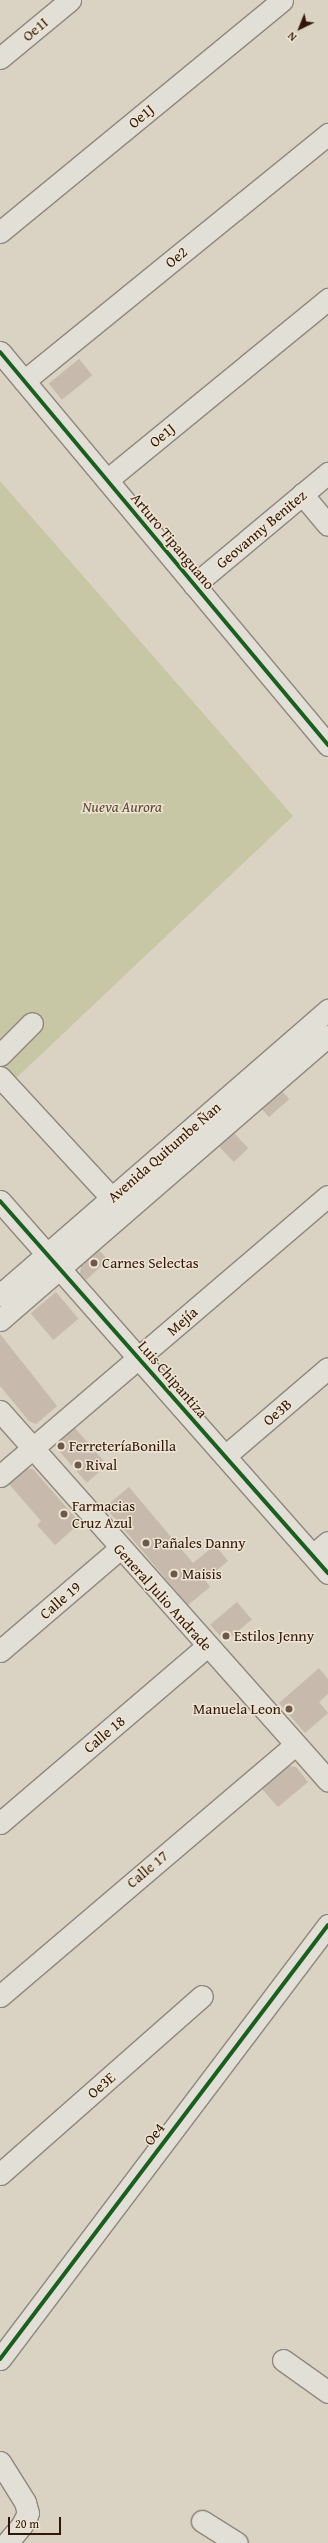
<!DOCTYPE html>
<meta charset="utf-8">
<style>
body{margin:0}
#map{position:relative;width:328px;height:2543px;overflow:hidden;background:#dad2c3;font-family:"Gentium Book Plus",serif}
div>[style]{position:absolute}
.green>*{inset:0;background:#c7c6a5}
.building>*{inset:0;background:#c7b9ab;transform-origin:0 0}
.roads{filter:drop-shadow(1px 0 #8f877d) drop-shadow(-1px 0 #8f877d) drop-shadow(0 1px #8f877d) drop-shadow(0 -1px #8f877d)}
.minor>*{height:21px;margin:-10.5px;padding:0 10.5px;transform-origin:10.5px;border-radius:10.5px;background:#e2dfd7}
.cycleway>*{height:4px;margin:-2px;padding:0 2px;transform-origin:2px;border-radius:2px;background:#1b5e20}
.dots>*{width:11px;height:11px;translate:-50% -50%;box-sizing:border-box;border:2px solid #ede4d2;border-radius:50%}
span{translate:-50% -50%;white-space:nowrap;text-align:center;line-height:1.15;-webkit-text-stroke:3px #ede4d2;paint-order:stroke}
.street-label{font-size:15px;color:#32160a}
.park-label{font-size:15px;color:#5a4831;font-style:italic}
.poi-label{font-size:15px;color:#32160a}
.left{translate:0 -50%;text-align:left}
.right{translate:-100% -50%;text-align:right}
.north{position:absolute;left:280px;top:8px;width:40px;height:40px;-webkit-text-stroke:3px #ede4d2;paint-order:stroke;rotate:223deg;font-size:11px;font-weight:700;line-height:16px;text-align:center;color:#32160a}
.north::after{content:'';display:block;margin:auto;width:14px;height:18px;background:#32160a;clip-path:polygon(50% 0,100% 100%,50% 72%,0 100%)}
.scale{position:absolute;left:8px;top:2517px;width:53px;height:18px;box-sizing:border-box;border:2px solid #32160a;border-top:0;padding-left:5px;font-size:12px;line-height:14px;white-space:nowrap;color:#32160a;-webkit-text-stroke:3px #ede4d2;paint-order:stroke}
</style>
<div id="map">
<div class="green">
<i style="clip-path:polygon(0 481px,293px 816px,12px 1082px,0 1068px)"></i>
</div>
<div class="building">
<i style="left:79px;top:359px;width:21px;height:39px;rotate:51deg"></i>
<i style="left:282px;top:1091px;width:11px;height:27px;rotate:49deg"></i>
<i style="left:234px;top:1133px;width:21px;height:20px;rotate:47deg"></i>
<i style="clip-path:polygon(99px 1250px,108px 1260px,86px 1280px,80px 1274px,81px 1266px)"></i>
<i style="left:56px;top:1292px;width:35px;height:33px;rotate:50deg"></i>
<i style="clip-path:polygon(0 1334px,57px 1406px,36px 1424px,29px 1421px,0 1386px)"></i>
<i style="left:75px;top:1428px;width:49px;height:27px;rotate:49deg"></i>
<i style="clip-path:polygon(27px 1469px,33px 1469px,80px 1523px,55px 1545px,37px 1525px,41px 1521px,9px 1484px)"></i>
<i style="clip-path:polygon(129px 1487px,193px 1563px,215px 1545px,228px 1561px,205px 1580px,210px 1587px,188px 1605px,105px 1507px)"></i>
<i style="left:237px;top:1602px;width:23px;height:35px;rotate:50deg"></i>
<i style="clip-path:polygon(319px 1668px,328px 1679px,328px 1694px,319px 1702px,328px 1713px,305px 1733px,279px 1703px)"></i>
<i style="clip-path:polygon(289px 1766px,296px 1767px,308px 1782px,278px 1807px,262px 1789px)"></i>
</div>
<div class="roads">
<div class="minor">
<i style="left:0;top:58px;width:91px;rotate:-39.6deg"></i>
<i style="left:0;top:232px;width:365px;rotate:-39.4deg"></i>
<i style="left:0;top:352px;width:512px;rotate:50.15deg"></i>
<i style="left:24px;top:381px;width:392px;rotate:-39.1deg"></i>
<i style="left:107px;top:480px;width:286px;rotate:-39.3deg"></i>
<i style="left:302px;top:494px;width:40px;rotate:50deg"></i>
<i style="left:194px;top:585px;width:175px;rotate:-39.9deg"></i>
<i style="left:0;top:1055px;width:45px;rotate:-45deg"></i>
<i style="left:0;top:1077px;width:178px;rotate:47.3deg"></i>
<i style="left:0;top:1201px;width:496px;rotate:48.6deg"></i>
<i style="left:0;top:1295px;width:435px;rotate:-41deg"></i>
<i style="left:0;top:1320px;width:434px;rotate:-40.9deg"></i>
<i style="left:0;top:1411px;width:494px;rotate:48.4deg"></i>
<i style="left:225px;top:1456px;width:135px;rotate:-40.5deg"></i>
<i style="left:0;top:1476px;width:431px;rotate:-40.5deg"></i>
<i style="left:313px;top:1555px;width:20px;rotate:-41deg"></i>
<i style="left:0;top:1651px;width:158px;rotate:-40.6deg"></i>
<i style="left:0;top:1823px;width:272px;rotate:-40.5deg"></i>
<i style="left:0;top:1996px;width:387px;rotate:-40.4deg"></i>
<i style="left:0;top:2174px;width:269px;rotate:-41.4deg"></i>
<i style="left:0;top:2359px;width:544px;rotate:-52.92deg"></i>
<i style="left:283px;top:2360px;width:55px;rotate:35.4deg"></i>
<i style="left:0;top:2462px;width:47px;rotate:58deg"></i>
<i style="left:25px;top:2502px;width:11px;rotate:75deg"></i>
<i style="left:28px;top:2513px;width:13px;rotate:117deg"></i>
<i style="left:22px;top:2525px;width:23px;rotate:130deg"></i>
<i style="left:202px;top:2521px;width:41px;rotate:32.2deg"></i>
</div>
</div>
<div class="cycleway">
<i style="left:0;top:352px;width:512px;rotate:50.15deg"></i>
<i style="left:0;top:1201px;width:496px;rotate:48.6deg"></i>
<i style="left:0;top:2359px;width:544px;rotate:-52.92deg"></i>
</div>
<div class="dots">
<i style="left:94px;top:1263px;background:#6d584b"></i>
<i style="left:61px;top:1446px;background:#6d584b"></i>
<i style="left:78px;top:1465px;background:#6d584b"></i>
<i style="left:64px;top:1514px;background:#6d584b"></i>
<i style="left:146px;top:1543px;background:#6d584b"></i>
<i style="left:174px;top:1574px;background:#6d584b"></i>
<i style="left:226px;top:1636px;background:#6d584b"></i>
<i style="left:289px;top:1709px;background:#6d584b"></i>
</div>
<div class="street-label">
<span style="left:35px;top:29px;rotate:-40deg">Oe1I</span>
<span style="left:141px;top:116px;rotate:-39deg">Oe1J</span>
<span style="left:176px;top:257px;rotate:-39deg">Oe2</span>
<span style="left:162px;top:435px;rotate:-39deg">Oe1J</span>
<span style="left:261px;top:529px;rotate:-40deg">Geovanny Benitez</span>
<span style="left:173px;top:541px;rotate:50deg">Arturo Tipanguano</span>
<span style="left:164px;top:1152px;rotate:-41deg">Avenida Quitumbe Ñan</span>
<span style="left:182px;top:1321px;rotate:-41deg">Mejía</span>
<span style="left:173px;top:1379px;rotate:49deg">Luis Chipantiza</span>
<span style="left:277px;top:1412px;rotate:-41deg">Oe3B</span>
<span style="left:163px;top:1597px;rotate:48deg">General Julio Andrade</span>
<span style="left:60px;top:1600px;rotate:-41deg">Calle 19</span>
<span style="left:104px;top:1734px;rotate:-40deg">Calle 18</span>
<span style="left:147px;top:1869px;rotate:-40deg">Calle 17</span>
<span style="left:101px;top:2085px;rotate:-41deg">Oe3E</span>
<span style="left:154px;top:2134px;rotate:-53deg">Oe4</span>
</div>
<div class="park-label">
<span style="left:122px;top:807px">Nueva Aurora</span>
</div>
<div class="poi-label">
<span class="left" style="left:102px;top:1263px">Carnes Selectas</span>
<span class="left" style="left:69px;top:1446px">FerreteríaBonilla</span>
<span class="left" style="left:86px;top:1465px">Rival</span>
<span class="left" style="left:72px;top:1514px">Farmacias<br>Cruz Azul</span>
<span class="left" style="left:154px;top:1543px">Pañales Danny</span>
<span class="left" style="left:182px;top:1574px">Maisis</span>
<span class="left" style="left:234px;top:1636px">Estilos Jenny</span>
<span class="right" style="left:281px;top:1709px">Manuela Leon</span>
</div>
<div class="north">N</div>
<div class="scale">20 m</div>
</div>
